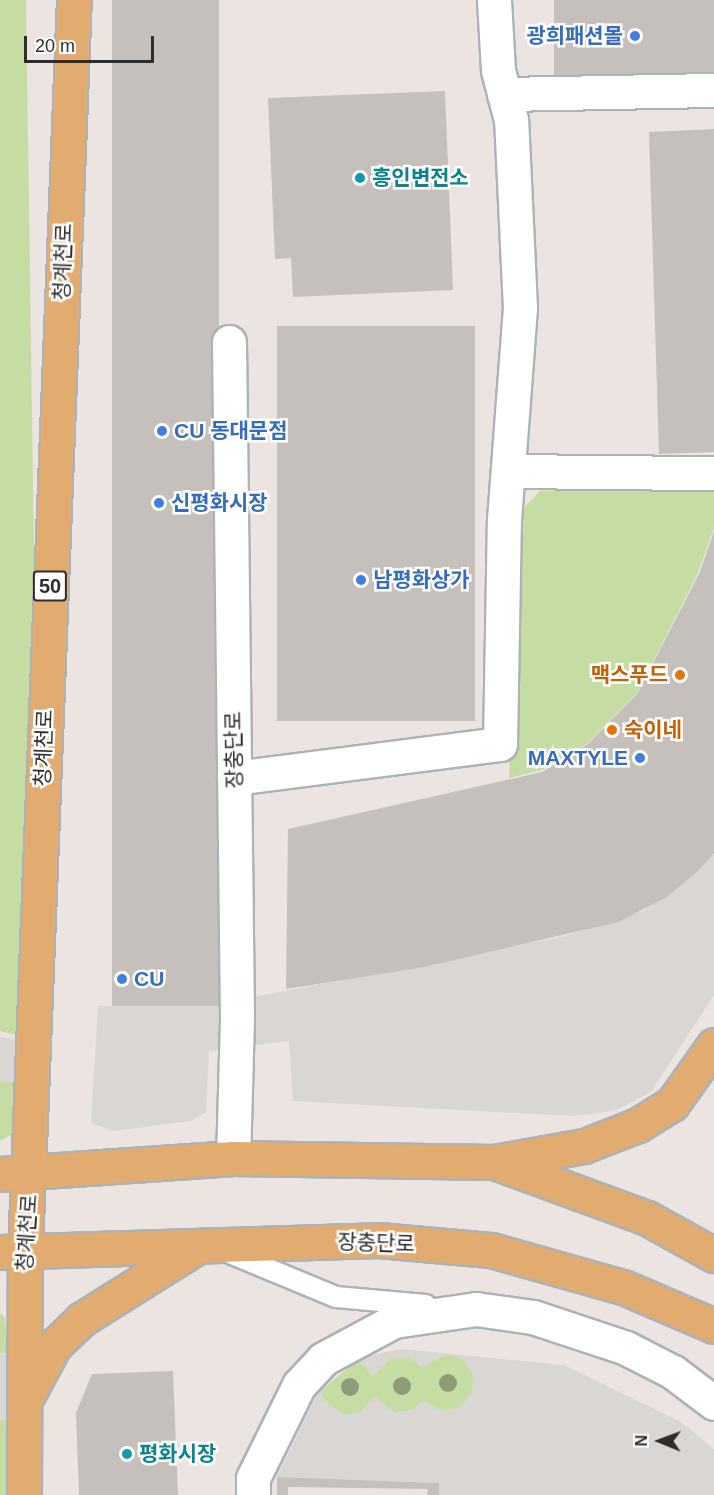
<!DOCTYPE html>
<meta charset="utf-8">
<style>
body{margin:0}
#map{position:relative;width:714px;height:1495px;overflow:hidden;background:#ece4e1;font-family:Helvetica,"Noto Sans KR",sans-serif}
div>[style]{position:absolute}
.green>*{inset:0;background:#c5dda3}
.plaza>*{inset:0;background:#d9d6d3}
.building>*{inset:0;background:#c5c0bc;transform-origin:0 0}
.roads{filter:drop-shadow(2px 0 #adb2b7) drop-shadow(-2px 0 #adb2b7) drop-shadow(0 2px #adb2b7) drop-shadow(0 -2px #adb2b7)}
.lane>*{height:20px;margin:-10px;padding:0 10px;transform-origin:10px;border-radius:10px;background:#fff}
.street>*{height:33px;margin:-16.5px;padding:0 16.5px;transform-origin:16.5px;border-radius:16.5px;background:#fff}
.primary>*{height:33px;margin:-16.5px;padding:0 16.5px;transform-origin:16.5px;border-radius:16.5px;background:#e2ac70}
.trees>*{width:18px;height:18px;margin:-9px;border-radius:50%;background:#8d9d78}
.dots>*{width:16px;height:16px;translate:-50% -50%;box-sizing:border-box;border:3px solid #fff;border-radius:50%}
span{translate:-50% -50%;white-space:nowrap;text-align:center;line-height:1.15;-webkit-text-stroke:5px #fff;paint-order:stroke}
.shield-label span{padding:2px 4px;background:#fff;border:2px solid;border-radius:4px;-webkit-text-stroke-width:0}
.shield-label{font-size:20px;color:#2d2d2d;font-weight:700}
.shop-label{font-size:21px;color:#366cbe;font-weight:700}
.right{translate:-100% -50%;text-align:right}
.left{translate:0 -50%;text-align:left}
.culture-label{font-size:21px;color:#0d838f;font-weight:700}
.street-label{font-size:21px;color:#2d2d2d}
.food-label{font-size:21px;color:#c56008;font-weight:700}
.north{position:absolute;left:630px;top:1411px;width:60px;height:60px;-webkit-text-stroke:4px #fff;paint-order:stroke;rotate:271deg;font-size:16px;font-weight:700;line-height:24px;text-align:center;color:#2d2d2d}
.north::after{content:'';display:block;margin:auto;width:21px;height:27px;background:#2d2d2d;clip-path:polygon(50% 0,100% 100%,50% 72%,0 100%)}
.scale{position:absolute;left:24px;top:36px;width:130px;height:27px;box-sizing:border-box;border:3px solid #2d2d2d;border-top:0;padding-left:8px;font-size:18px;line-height:21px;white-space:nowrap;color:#2d2d2d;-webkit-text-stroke:4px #fff;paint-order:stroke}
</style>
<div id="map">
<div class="green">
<i style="clip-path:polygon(0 0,26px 0,35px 622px,19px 1036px,0 1031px)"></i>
<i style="clip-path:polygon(714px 486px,714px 527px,699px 571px,637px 693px,588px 743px,542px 770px,509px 778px,519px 513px,540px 491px)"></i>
<i style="clip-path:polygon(0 1035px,20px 1040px,18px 1131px,0 1141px,0 1082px,16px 1081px,18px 1040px)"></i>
<i style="clip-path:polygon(0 1313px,5px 1317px,12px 1420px,12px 1495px,0 1495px,0 1421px,11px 1418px,7px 1353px,0 1353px)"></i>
<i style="clip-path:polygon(446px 1354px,464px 1360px,474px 1376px,472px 1394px,459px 1408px,441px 1411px,423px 1401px,413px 1410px,395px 1413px,374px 1397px,361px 1412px,343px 1415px,322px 1398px,321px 1391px,358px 1360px,373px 1374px,391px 1357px,410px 1358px,422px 1367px)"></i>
</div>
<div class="plaza">
<i style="clip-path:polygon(714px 852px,714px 995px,651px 1092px,614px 1111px,572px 1116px,293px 1101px,289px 1041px,209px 1051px,206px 1112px,190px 1121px,113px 1131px,91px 1123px,98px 1006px,208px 1006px,565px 936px,645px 910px)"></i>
<i style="clip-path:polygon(0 1037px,18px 1040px,16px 1081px,0 1082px)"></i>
<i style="clip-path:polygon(evenodd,401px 1349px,564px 1365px,681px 1422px,714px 1449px,714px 1495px,439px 1495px,439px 1483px,277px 1477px,318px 1393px,359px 1358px,401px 1349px,446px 1354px,464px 1360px,474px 1376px,472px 1394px,459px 1408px,441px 1411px,423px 1401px,413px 1410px,395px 1413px,374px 1397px,361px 1412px,343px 1415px,322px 1398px,321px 1391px,358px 1360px,373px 1376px,391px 1358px,410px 1358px,422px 1367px,446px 1354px)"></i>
<i style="clip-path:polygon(0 1353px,8px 1353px,12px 1418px,0 1421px)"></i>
</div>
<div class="building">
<i style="left:112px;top:0;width:107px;height:1006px"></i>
<i style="left:554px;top:0;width:160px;height:78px"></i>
<i style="clip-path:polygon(445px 91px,453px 290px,293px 297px,291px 258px,275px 259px,268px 98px)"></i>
<i style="clip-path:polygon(714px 129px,714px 452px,659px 454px,649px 132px)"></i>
<i style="left:277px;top:326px;width:198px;height:395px"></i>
<i style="clip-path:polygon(714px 531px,714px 853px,699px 870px,667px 897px,618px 922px,424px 967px,286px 989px,288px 829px,542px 772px,588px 744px,637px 694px,700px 572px)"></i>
<i style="clip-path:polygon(173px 1371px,178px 1495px,79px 1495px,76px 1413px,92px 1374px)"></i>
<i style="clip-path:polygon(277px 1477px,439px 1483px,439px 1495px,427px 1495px,428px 1489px,288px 1487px,288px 1495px,277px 1495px)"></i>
</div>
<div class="roads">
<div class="lane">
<i style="left:225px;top:1251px;width:120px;rotate:22.5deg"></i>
<i style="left:336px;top:1297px;width:90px;rotate:5.1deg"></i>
</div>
<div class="street">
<i style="left:504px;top:94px;width:210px;rotate:-1.1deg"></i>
<i style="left:229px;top:342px;width:676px;rotate:89.32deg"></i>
<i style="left:237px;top:1018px;width:140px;rotate:91.6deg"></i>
<i style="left:508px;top:471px;width:206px;rotate:0.6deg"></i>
<i style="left:234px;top:778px;width:268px;rotate:-7.3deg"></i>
<i style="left:500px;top:744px;width:224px;rotate:-89deg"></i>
<i style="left:504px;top:520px;width:213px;rotate:-85.7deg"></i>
<i style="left:520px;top:308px;width:188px;rotate:-92.7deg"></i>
<i style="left:511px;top:120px;width:52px;rotate:-104.6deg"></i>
<i style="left:498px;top:70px;width:70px;rotate:-93.3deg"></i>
<i style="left:253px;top:1495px;width:17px;rotate:-90deg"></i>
<i style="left:253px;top:1478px;width:104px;rotate:-63.7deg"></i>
<i style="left:299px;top:1385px;width:35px;rotate:-47deg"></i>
<i style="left:323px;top:1359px;width:81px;rotate:-28.2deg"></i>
<i style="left:394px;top:1321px;width:83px;rotate:-8.3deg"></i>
<i style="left:476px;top:1309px;width:58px;rotate:8deg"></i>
<i style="left:533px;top:1317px;width:98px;rotate:18.4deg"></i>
<i style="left:626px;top:1348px;width:53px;rotate:27.1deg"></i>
<i style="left:673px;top:1372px;width:51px;rotate:37.1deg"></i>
</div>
<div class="primary">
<i style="left:494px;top:1162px;width:91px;rotate:-10.1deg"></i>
<i style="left:584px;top:1146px;width:58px;rotate:-21.3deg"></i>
<i style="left:638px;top:1125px;width:40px;rotate:-32deg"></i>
<i style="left:672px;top:1104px;width:72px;rotate:-54.6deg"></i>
<i style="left:0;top:1174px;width:234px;rotate:-3.9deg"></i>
<i style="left:233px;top:1158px;width:261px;rotate:0.9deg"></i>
<i style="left:494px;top:1162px;width:163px;rotate:20.1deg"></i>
<i style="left:647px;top:1218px;width:77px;rotate:28.9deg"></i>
<i style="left:0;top:1252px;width:378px;rotate:-1.8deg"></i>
<i style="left:378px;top:1240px;width:113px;rotate:5.1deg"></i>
<i style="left:491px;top:1250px;width:137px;rotate:15.7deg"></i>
<i style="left:623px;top:1287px;width:99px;rotate:23.2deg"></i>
<i style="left:25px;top:1400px;width:61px;rotate:-61.8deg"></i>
<i style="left:54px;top:1346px;width:39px;rotate:-44deg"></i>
<i style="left:82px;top:1319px;width:136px;rotate:-32.1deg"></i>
<i style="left:24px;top:1495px;width:245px;rotate:-89.8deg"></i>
<i style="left:25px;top:1250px;width:1251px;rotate:-87.76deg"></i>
</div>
</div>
<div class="trees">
<i style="left:448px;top:1383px"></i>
<i style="left:402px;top:1386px"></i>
<i style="left:350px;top:1387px"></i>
</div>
<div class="dots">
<i style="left:635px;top:36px;background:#3f7fe0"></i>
<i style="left:360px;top:178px;background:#0f9aa8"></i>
<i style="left:162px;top:431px;background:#3f7fe0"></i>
<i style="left:159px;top:503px;background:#3f7fe0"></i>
<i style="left:361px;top:580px;background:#3f7fe0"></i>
<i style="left:680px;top:675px;background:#e8710a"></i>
<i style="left:612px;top:730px;background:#e8710a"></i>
<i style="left:640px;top:758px;background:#3f7fe0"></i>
<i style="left:122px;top:979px;background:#3f7fe0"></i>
<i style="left:127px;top:1454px;background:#0f9aa8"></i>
</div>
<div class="shield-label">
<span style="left:50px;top:586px">50</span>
</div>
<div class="shop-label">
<span class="right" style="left:623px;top:36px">광희패션몰</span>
<span class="left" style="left:174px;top:431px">CU 동대문점</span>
<span class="left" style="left:171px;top:503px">신평화시장</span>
<span class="left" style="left:373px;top:580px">남평화상가</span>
<span class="right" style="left:628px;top:758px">MAXTYLE</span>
<span class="left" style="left:134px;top:979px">CU</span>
</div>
<div class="culture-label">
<span class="left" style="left:372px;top:178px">흥인변전소</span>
<span class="left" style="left:139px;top:1454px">평화시장</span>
</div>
<div class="street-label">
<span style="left:63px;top:262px;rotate:-88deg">청계천로</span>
<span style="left:44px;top:748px;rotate:-88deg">청계천로</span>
<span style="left:234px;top:750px;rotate:-91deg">장충단로</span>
<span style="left:27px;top:1233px;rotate:-86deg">청계천로</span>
<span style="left:376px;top:1243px;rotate:2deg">장충단로</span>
</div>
<div class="food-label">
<span class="right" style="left:668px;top:675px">맥스푸드</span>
<span class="left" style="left:624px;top:730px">숙이네</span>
</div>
<div class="north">N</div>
<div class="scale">20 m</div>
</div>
